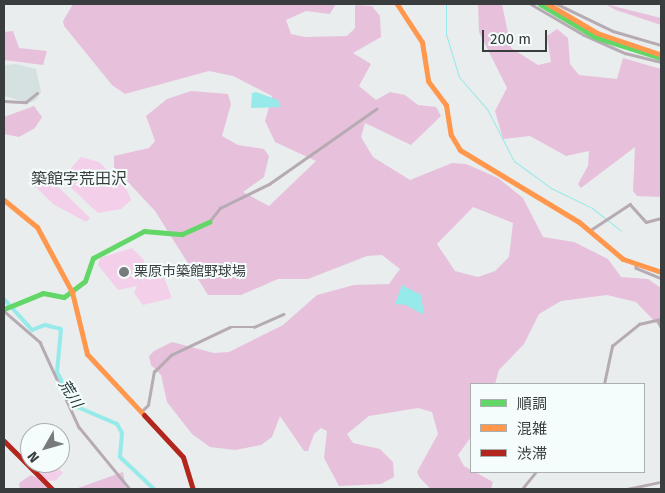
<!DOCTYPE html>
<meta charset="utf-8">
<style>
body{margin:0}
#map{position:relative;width:665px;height:493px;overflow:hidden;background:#e9eded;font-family:"Fira Sans","Noto Sans JP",sans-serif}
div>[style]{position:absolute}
.built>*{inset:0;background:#d5e0e0}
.green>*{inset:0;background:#f4cfe9}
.forest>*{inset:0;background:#e7c1dc}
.water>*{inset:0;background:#96eae9}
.stream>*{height:1px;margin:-0.5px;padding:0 0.5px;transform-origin:0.5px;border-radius:0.5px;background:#96eae9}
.river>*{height:4px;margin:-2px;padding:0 2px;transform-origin:2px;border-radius:2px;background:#96eae9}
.street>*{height:2.5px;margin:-1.25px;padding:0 1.25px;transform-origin:1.25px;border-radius:1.25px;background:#b7abb3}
.fast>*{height:5px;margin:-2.5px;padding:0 2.5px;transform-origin:2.5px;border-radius:2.5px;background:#63d668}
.slow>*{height:5px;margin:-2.5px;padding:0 2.5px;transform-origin:2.5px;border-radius:2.5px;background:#ff974d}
.jam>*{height:5px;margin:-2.5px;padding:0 2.5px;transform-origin:2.5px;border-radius:2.5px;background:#b3261e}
.dots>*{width:14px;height:14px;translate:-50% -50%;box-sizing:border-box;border:2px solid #f4fcfc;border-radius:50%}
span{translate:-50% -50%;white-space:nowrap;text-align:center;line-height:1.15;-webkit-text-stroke:4px #f4fcfc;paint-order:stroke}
.poi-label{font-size:14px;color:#3a3d3d}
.left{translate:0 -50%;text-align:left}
.water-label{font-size:15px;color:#1e3433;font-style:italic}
.quarter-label{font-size:16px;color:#3a3d3d}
.frame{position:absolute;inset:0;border:5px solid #3a3d3d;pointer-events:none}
.legend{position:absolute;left:470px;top:383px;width:175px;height:90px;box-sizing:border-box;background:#f4fcfc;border:1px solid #aab0b0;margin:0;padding:6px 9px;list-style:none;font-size:15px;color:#3a3d3d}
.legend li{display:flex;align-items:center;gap:10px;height:25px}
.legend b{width:25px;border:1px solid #aab0b0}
.north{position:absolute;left:20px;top:423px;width:50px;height:50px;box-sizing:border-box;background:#f4fcfc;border:1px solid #aab0b0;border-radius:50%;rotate:232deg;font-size:14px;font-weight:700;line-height:20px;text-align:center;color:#3a3d3d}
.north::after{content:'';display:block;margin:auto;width:18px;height:22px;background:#777b7b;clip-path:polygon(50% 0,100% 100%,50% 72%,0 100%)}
.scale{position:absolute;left:482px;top:30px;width:65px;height:22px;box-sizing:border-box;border:2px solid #3a3d3d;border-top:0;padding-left:6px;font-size:15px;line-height:18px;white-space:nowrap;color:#3a3d3d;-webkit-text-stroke:4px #f4fcfc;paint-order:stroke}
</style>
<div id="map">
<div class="built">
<i style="clip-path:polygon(16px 64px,36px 69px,41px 92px,36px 100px,29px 103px,4px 96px,4px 65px)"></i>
</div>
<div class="green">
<i style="clip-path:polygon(81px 157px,99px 162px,127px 190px,131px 200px,121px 209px,98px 213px,67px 184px,64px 176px)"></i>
<i style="clip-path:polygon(46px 175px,90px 218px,86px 222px,53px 204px,35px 186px)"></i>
<i style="clip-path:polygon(132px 248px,144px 260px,146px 270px,160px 267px,172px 298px,143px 305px,134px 293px,137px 286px,118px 290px,98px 265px,100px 258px)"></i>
<i style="clip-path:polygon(41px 463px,53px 463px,63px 473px,55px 481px,46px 480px,35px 470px)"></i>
</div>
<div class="forest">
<i style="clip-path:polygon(evenodd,73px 4px,336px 4px,330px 14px,306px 11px,286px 20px,291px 34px,305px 37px,347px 36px,355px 28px,355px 5px,372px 6px,380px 16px,381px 37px,353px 53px,371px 64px,359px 86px,376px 100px,390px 92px,405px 95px,418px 105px,436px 107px,441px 116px,411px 145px,365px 123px,361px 137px,373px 157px,410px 180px,452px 163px,466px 164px,498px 178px,523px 198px,543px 237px,574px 242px,608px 259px,621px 277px,648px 279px,661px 288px,661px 328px,636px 302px,607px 295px,561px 301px,539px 314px,524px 344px,499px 370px,495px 384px,471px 384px,471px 437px,458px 455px,464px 466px,493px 482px,491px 489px,431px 489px,420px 478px,417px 472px,438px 434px,432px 412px,418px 408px,369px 416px,347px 434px,353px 443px,380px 449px,393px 462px,394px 477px,381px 484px,339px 486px,324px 458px,327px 431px,321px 428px,314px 434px,308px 451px,304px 451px,280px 416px,272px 437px,261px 445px,235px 450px,210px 447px,192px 434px,167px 402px,161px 375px,151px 365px,149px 356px,154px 351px,172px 342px,214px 353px,229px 352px,283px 325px,317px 295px,354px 285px,389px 284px,400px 269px,382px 255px,367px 256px,308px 279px,278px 279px,241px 295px,208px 295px,155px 211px,114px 167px,114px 156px,149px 148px,155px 141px,146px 116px,167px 99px,191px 91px,228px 94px,231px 104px,222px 136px,238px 145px,264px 149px,269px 156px,264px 177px,243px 192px,269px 206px,316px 161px,275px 142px,265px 121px,272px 96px,233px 76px,209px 71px,125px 94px,112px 85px,64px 26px,63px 21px,73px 4px,473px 207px,513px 223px,509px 257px,495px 271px,478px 277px,455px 271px,437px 244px,473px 207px)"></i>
<i style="clip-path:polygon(478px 4px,502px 4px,511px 48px,538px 65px,551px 62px,547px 36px,557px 29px,568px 38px,570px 64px,579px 75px,617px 79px,623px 58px,661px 69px,661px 197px,637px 196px,633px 191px,635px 147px,581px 188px,578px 184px,588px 166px,589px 151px,566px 156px,530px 136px,503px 139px,495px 111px,507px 88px,479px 32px)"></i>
<i style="clip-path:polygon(605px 4px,661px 18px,661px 25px,616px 10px)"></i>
<i style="clip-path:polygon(13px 31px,19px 48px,47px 51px,43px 65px,4px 60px,4px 32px)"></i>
<i style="clip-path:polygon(34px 106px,42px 117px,35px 128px,19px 137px,4px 134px,4px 117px)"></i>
<i style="clip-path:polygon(123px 472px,126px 489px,71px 489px,78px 488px)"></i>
<i style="clip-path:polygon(31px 475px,38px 478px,53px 489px,20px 489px,19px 483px)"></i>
</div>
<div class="water">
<i style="clip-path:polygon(256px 92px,278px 100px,281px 107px,251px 108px,252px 93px)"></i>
<i style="clip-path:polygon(402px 285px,421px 295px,424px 315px,406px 305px,395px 304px)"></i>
</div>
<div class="stream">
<i style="left:446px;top:4px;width:30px;rotate:90deg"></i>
<i style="left:446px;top:34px;width:45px;rotate:73.2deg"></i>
<i style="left:459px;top:77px;width:43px;rotate:48.8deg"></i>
<i style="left:487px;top:109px;width:59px;rotate:62.6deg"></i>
<i style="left:514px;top:161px;width:46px;rotate:36.1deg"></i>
<i style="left:551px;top:188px;width:46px;rotate:26deg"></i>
<i style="left:592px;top:208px;width:37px;rotate:38deg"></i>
</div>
<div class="river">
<i style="left:4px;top:299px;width:42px;rotate:47.9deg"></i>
<i style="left:32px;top:330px;width:14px;rotate:-21deg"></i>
<i style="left:45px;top:325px;width:16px;rotate:14deg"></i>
<i style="left:61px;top:329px;width:43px;rotate:95.3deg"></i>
<i style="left:57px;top:372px;width:38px;rotate:62deg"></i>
<i style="left:75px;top:406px;width:46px;rotate:23.2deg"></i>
<i style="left:117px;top:424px;width:10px;rotate:61deg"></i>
<i style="left:122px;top:433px;width:24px;rotate:95deg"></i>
<i style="left:120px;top:457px;width:47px;rotate:43.3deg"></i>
</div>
<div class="street">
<i style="left:531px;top:4px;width:61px;rotate:30.3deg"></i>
<i style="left:584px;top:35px;width:45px;rotate:23.7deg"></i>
<i style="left:625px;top:53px;width:37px;rotate:14deg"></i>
<i style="left:557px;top:4px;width:62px;rotate:25.7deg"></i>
<i style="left:613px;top:31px;width:50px;rotate:16.3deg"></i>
<i style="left:4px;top:101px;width:22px;rotate:3deg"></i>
<i style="left:26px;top:102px;width:14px;rotate:-39deg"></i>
<i style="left:209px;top:222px;width:18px;rotate:-52deg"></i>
<i style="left:220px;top:208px;width:55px;rotate:-26.1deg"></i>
<i style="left:269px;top:184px;width:131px;rotate:-35deg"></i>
<i style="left:589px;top:231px;width:49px;rotate:-33.4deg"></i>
<i style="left:630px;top:204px;width:24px;rotate:48deg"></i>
<i style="left:646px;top:222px;width:16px;rotate:-15deg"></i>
<i style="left:636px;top:264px;width:4px;rotate:90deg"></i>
<i style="left:636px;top:268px;width:27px;rotate:22deg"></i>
<i style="left:4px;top:311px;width:48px;rotate:40.7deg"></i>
<i style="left:40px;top:342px;width:94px;rotate:65.4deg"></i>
<i style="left:79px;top:427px;width:80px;rotate:50.6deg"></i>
<i style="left:658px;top:320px;width:8px;rotate:67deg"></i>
<i style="left:604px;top:384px;width:39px;rotate:-78deg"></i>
<i style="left:612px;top:346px;width:35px;rotate:-39deg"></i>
<i style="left:639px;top:324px;width:23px;rotate:-13deg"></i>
<i style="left:141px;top:412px;width:10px;rotate:-45deg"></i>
<i style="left:148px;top:405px;width:34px;rotate:-80deg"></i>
<i style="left:154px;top:372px;width:24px;rotate:-45deg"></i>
<i style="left:171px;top:355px;width:65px;rotate:-25.4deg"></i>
<i style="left:230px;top:327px;width:24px"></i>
<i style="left:254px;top:327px;width:32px;rotate:-24deg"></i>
<i style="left:522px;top:489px;width:22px;rotate:-51deg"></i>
<i style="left:627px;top:489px;width:35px;rotate:-12deg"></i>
</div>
<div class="fast">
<i style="left:540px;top:4px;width:64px;rotate:31deg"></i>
<i style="left:595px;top:37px;width:69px;rotate:17.7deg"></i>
<i style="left:4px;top:309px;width:42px;rotate:-22.3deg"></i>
<i style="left:43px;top:293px;width:21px;rotate:11deg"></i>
<i style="left:64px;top:297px;width:26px;rotate:-37deg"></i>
<i style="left:85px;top:281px;width:24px;rotate:-71deg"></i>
<i style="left:93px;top:258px;width:58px;rotate:-27.9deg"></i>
<i style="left:144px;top:231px;width:38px;rotate:5deg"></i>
<i style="left:182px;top:234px;width:30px;rotate:-24deg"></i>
</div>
<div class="slow">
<i style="left:397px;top:4px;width:45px;rotate:56.7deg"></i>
<i style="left:422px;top:42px;width:39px;rotate:81deg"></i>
<i style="left:428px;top:81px;width:30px;rotate:53deg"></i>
<i style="left:446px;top:105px;width:30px;rotate:81deg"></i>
<i style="left:451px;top:135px;width:17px;rotate:59deg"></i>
<i style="left:460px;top:150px;width:139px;rotate:31.2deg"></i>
<i style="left:579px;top:222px;width:57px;rotate:40.1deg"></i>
<i style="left:623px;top:259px;width:40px;rotate:18.9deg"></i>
<i style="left:548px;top:4px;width:57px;rotate:30.6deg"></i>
<i style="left:597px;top:33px;width:65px;rotate:18.7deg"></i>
<i style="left:4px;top:200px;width:43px;rotate:39.3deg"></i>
<i style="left:37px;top:227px;width:74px;rotate:61.7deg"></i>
<i style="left:72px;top:292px;width:64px;rotate:76.4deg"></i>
<i style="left:87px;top:354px;width:83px;rotate:46.9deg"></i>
</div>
<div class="jam">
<i style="left:144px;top:415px;width:57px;rotate:47.1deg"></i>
<i style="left:183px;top:457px;width:34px;rotate:73deg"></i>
<i style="left:4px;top:441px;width:68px;rotate:45deg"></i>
</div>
<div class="dots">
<i style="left:124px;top:272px;background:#777b7b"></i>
</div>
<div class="poi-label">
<span class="left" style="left:134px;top:272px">栗原市築館野球場</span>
</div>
<div class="water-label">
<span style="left:70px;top:394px;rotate:58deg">荒川</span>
</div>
<div class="quarter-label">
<span style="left:79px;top:179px">築館字荒田沢</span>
</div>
<div class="frame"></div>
<ul class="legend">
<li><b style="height:6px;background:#63d668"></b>順調</li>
<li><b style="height:6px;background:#ff974d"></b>混雑</li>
<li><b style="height:6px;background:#b3261e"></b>渋滞</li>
</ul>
<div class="north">N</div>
<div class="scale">200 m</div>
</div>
